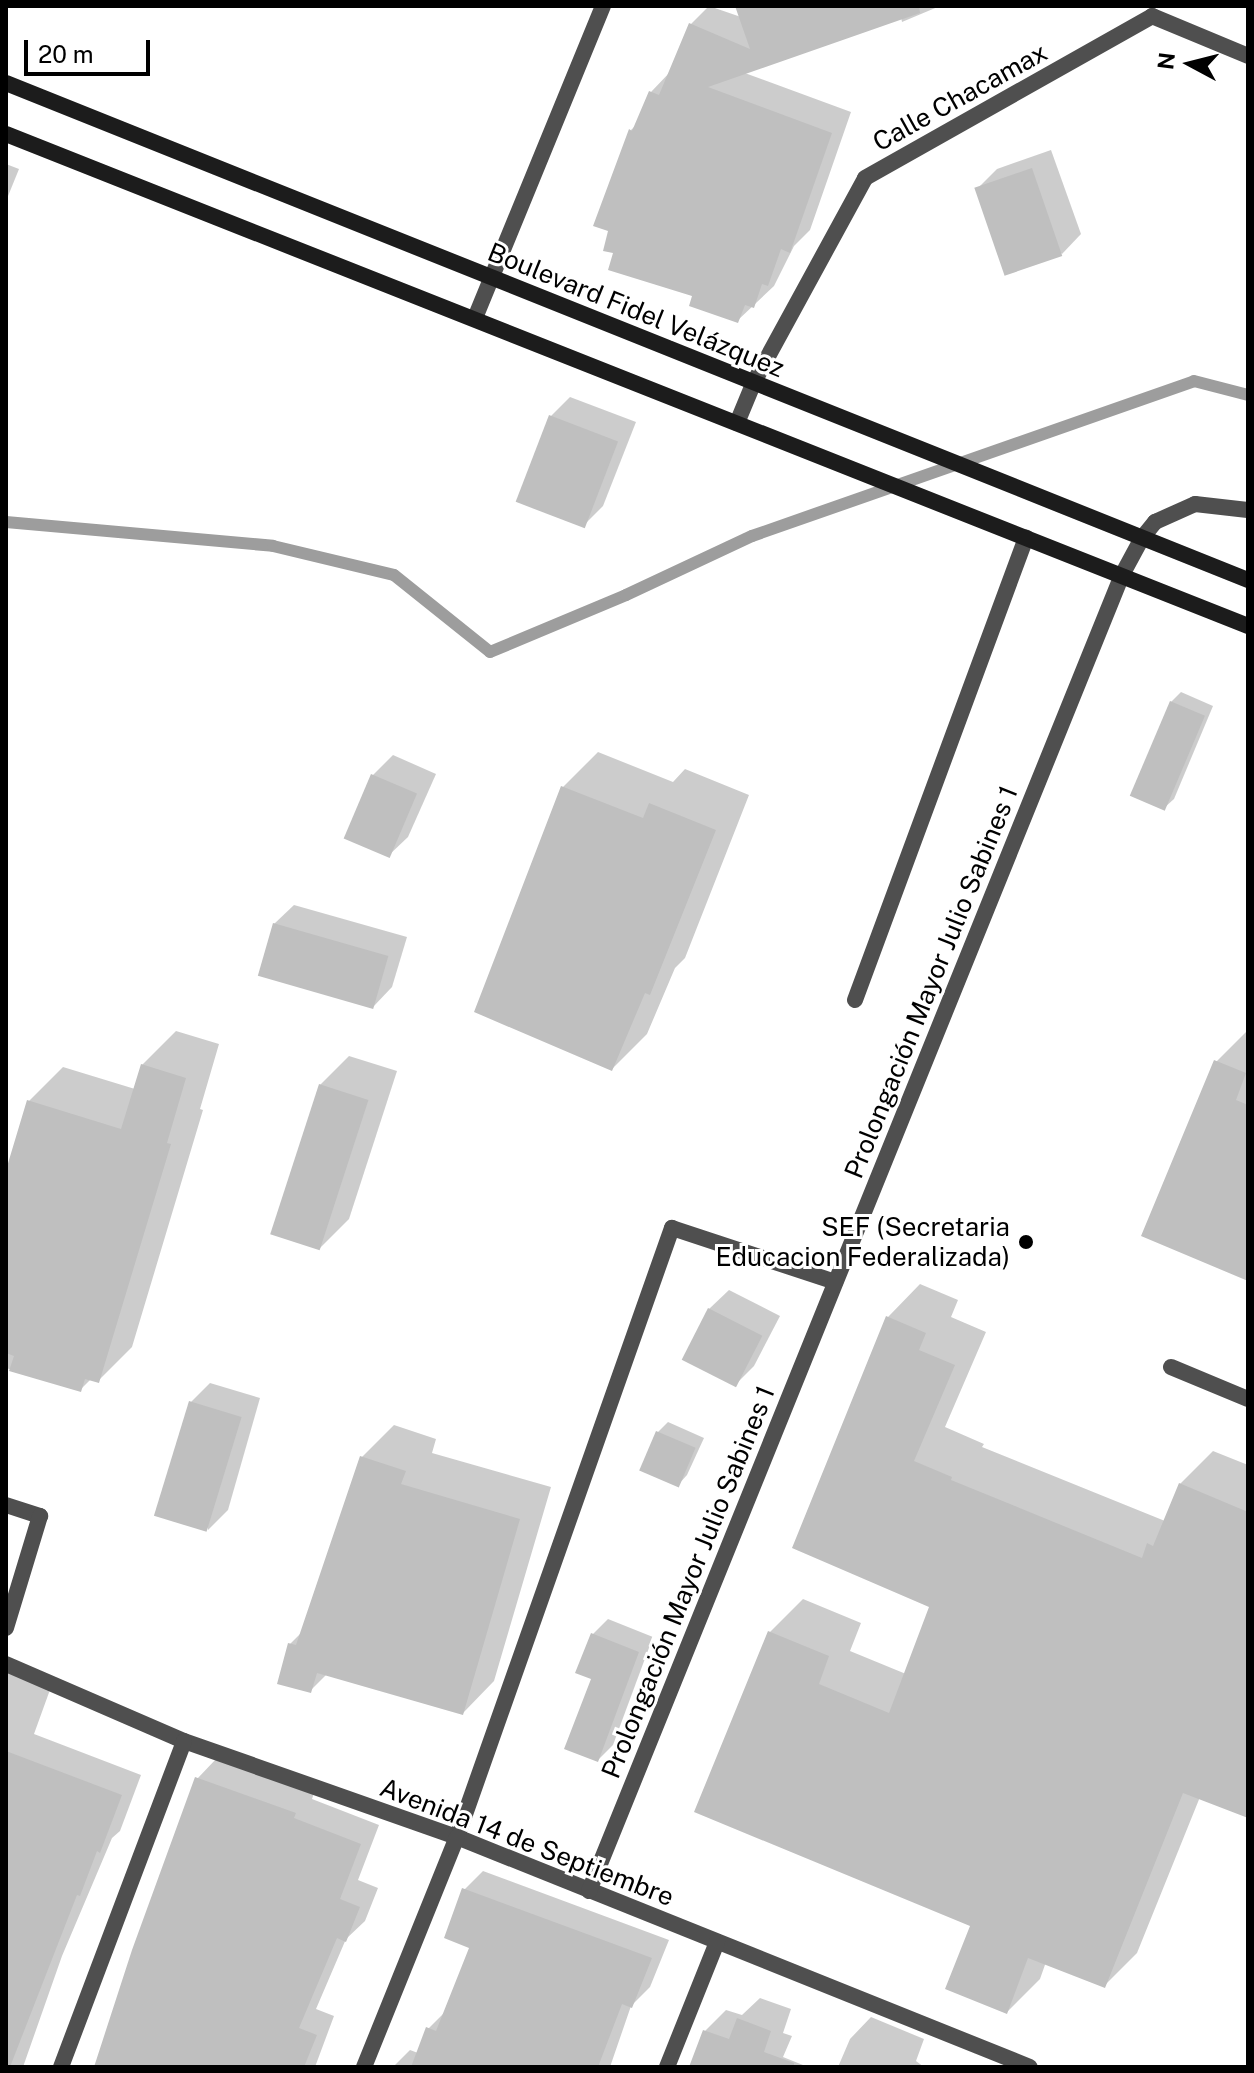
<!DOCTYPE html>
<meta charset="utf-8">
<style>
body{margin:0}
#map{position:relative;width:1254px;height:2073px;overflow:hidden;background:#fff;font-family:"Public Sans",sans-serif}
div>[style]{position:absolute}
.shadow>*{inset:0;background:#0003}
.stream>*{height:12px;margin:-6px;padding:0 6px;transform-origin:6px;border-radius:6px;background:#9d9d9d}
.building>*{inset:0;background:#bfbfbf;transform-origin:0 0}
.service>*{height:16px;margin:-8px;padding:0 8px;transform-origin:8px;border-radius:8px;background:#4f4f4f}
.minor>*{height:16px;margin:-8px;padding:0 8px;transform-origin:8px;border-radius:8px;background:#4f4f4f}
.secondary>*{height:16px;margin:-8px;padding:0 8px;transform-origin:8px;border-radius:8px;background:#1c1c1c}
.dots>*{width:22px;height:22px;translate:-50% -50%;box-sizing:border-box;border:4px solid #fff;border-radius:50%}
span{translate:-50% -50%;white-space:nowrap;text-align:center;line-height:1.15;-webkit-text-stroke:6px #fff;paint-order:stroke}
.street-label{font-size:26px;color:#000}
.poi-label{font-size:26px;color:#000}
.right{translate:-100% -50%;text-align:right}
.frame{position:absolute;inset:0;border:8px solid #000;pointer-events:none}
.north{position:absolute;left:1150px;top:24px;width:80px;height:80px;-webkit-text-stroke:6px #fff;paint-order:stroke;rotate:277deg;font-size:22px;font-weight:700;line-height:32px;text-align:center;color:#000}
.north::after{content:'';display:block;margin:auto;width:28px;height:36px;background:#000;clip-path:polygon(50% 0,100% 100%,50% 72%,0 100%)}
.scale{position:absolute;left:24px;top:40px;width:126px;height:36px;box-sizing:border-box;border:4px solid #000;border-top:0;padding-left:10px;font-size:24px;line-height:28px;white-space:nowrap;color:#000;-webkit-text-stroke:6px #fff;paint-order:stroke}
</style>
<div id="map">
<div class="shadow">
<i style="clip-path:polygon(709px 6px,741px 17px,738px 6px,940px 6px,902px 22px,901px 17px,742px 72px,851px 112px,810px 230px,794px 246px,774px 286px,737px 321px,615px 252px,631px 130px,638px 123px,651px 92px,671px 71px,690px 25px)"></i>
<i style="clip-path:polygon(1051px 150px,1081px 234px,1062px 254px,977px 189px,997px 169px)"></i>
<i style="clip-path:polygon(6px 164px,19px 169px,6px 201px)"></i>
<i style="clip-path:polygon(570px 397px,636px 422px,603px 506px,583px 526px,551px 416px)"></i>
<i style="clip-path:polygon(1181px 692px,1213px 706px,1174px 799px,1164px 808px,1171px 702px)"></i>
<i style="clip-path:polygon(598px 752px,673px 782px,685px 769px,749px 795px,685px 958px,675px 968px,647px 1034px,612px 1069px,563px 787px)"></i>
<i style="clip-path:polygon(393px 755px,436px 774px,408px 837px,388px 856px,373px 775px)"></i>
<i style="clip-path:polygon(294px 905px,407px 937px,392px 987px,373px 1007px,274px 924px)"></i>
<i style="clip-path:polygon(1248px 1030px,1248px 1279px,1216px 1062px)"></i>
<i style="clip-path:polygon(176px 1031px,219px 1044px,200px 1109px,203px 1110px,132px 1347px,98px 1381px,91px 1379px,80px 1390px,6px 1368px,6px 1177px,29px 1101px,63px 1067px,135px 1089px,142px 1065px)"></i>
<i style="clip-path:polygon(349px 1056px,397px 1071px,349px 1219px,320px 1248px,320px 1085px)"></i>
<i style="clip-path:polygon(920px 1284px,958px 1300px,951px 1317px,986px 1332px,945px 1427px,984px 1444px,982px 1447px,1165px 1521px,1180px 1484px,1213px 1451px,1248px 1465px,1248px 1816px,1200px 1797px,1137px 1953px,1104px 1986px,1046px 1962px,1040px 1979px,1007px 2012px,973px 1925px,770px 1632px,803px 1599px,861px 1623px,850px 1651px,906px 1674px,932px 1606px,888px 1317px)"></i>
<i style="clip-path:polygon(729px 1290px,780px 1316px,754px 1366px,735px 1385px,709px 1309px)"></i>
<i style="clip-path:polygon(210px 1383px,260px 1398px,228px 1510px,208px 1530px,190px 1403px)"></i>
<i style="clip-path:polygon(668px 1422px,704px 1438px,687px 1475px,678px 1485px,642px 1469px,658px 1432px)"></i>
<i style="clip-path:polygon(394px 1425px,436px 1439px,432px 1453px,551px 1487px,494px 1681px,463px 1713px,327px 1674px,310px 1691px,290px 1644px,303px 1631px,362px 1457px)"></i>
<i style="clip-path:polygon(608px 1619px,653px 1637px,613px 1745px,598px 1760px,593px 1634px)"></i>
<i style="clip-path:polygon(6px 1670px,51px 1687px,34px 1734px,141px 1775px,120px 1831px,112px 1838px,62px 1956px,23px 2067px,6px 2067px)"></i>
<i style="clip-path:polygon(216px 1759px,314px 1793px,312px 1799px,379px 1825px,358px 1880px,378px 1888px,365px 1921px,346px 1939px,316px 2009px,334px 2016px,315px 2067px,96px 2067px,197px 1779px)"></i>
<i style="clip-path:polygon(483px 1871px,669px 1940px,650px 1987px,631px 2006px,610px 2067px,393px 2067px,410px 2050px,418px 2053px,428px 2029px,447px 2010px,471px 1947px,464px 1890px)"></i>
<i style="clip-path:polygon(760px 1998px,791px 2009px,783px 2033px,792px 2036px,783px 2057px,808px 2067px,691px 2067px,705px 2031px,726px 2010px,742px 2015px)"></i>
<i style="clip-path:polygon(871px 2017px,924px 2039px,916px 2061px,924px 2067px,838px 2067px,850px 2039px)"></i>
</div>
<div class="stream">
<i style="left:6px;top:522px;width:268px;rotate:5.1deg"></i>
<i style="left:273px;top:546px;width:124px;rotate:13.5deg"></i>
<i style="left:394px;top:575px;width:123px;rotate:38.7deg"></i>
<i style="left:490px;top:652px;width:147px;rotate:-22.7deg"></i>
<i style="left:626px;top:595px;width:139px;rotate:-25.1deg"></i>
<i style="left:752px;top:536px;width:468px;rotate:-19.3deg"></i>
<i style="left:1194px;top:381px;width:56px;rotate:14.5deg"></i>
</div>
<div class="building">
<i style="clip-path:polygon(735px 6px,919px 6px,920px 13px,708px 87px,832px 133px,790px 253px,781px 249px,768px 286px,762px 284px,754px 308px,745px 305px,738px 323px,689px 306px,692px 296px,608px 270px,613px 253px,603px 251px,608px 231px,593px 226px,629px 129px,632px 131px,649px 91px,659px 95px,689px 23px,750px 49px)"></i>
<i style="left:1032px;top:168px;width:93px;height:61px;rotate:71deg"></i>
<i style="left:549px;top:415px;width:74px;height:93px;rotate:21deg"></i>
<i style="left:1170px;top:701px;width:38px;height:103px;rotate:23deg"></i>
<i style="left:371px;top:774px;width:50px;height:70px;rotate:23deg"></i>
<i style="clip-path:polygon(561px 786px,643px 818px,649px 803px,716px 830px,650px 995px,645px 993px,612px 1071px,474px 1012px)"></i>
<i style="left:273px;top:923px;width:120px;height:55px;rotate:16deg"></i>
<i style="clip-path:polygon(1214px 1060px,1246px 1073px,1236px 1100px,1248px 1105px,1248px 1281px,1141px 1236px)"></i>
<i style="clip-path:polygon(141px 1064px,186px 1078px,167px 1143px,171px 1144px,99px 1383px,85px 1379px,81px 1392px,9px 1371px,14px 1356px,6px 1353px,6px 1170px,27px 1100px,121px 1129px)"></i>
<i style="left:319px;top:1084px;width:52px;height:158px;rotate:18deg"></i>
<i style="left:708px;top:1308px;width:61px;height:58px;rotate:27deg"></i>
<i style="clip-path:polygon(886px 1316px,926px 1333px,919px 1350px,955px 1365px,914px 1461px,952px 1477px,951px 1480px,1142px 1558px,1147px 1543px,1153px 1546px,1179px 1483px,1248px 1512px,1248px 1818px,1183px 1793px,1105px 1988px,1028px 1958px,1007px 2014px,945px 1989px,970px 1926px,694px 1812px,768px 1631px,829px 1656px,819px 1684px,889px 1713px,929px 1607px,792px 1548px)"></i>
<i style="left:189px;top:1401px;width:55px;height:120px;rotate:17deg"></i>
<i style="left:656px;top:1431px;width:43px;height:43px;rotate:23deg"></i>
<i style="clip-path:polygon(360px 1456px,406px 1471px,401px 1484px,520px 1519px,463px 1715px,317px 1673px,311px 1693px,277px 1684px,288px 1643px,296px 1645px)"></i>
<i style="clip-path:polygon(591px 1633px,639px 1652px,598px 1762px,564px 1749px,591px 1679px,575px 1673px)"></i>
<i style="clip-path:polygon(6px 1751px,122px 1795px,100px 1853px,97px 1851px,80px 1896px,77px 1895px,10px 2067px,6px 2066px)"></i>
<i style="clip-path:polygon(195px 1777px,296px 1813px,294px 1818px,361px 1844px,340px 1899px,360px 1907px,346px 1942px,337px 1938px,299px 2028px,317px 2035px,304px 2067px,94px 2067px,132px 1950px)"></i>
<i style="clip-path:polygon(462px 1888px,652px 1958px,632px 2008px,622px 2004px,598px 2067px,411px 2067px,426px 2027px,436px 2031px,469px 1948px,444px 1938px)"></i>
<i style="clip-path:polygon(737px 2018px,771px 2031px,764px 2052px,794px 2063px,794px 2067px,689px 2067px,703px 2030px,729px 2039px)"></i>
</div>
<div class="service">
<i style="left:1142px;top:538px;width:21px;rotate:-51deg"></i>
<i style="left:1155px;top:522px;width:44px;rotate:-24.2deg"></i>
<i style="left:1195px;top:504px;width:53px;rotate:6.5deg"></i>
<i style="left:855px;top:1000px;width:493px;rotate:-69.7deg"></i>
<i style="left:1171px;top:1367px;width:83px;rotate:22.6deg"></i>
<i style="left:6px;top:1505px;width:36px;rotate:18deg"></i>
<i style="left:40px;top:1516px;width:117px;rotate:106.9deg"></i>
<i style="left:457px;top:1837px;width:646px;rotate:-70.56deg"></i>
<i style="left:672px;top:1228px;width:172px;rotate:18.3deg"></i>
</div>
<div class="minor">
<i style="left:1152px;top:16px;width:104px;rotate:22.6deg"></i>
<i style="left:475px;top:318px;width:337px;rotate:-67.7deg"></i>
<i style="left:737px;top:423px;width:44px;rotate:-67.5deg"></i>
<i style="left:754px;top:382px;width:232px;rotate:-61.4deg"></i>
<i style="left:865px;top:178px;width:330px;rotate:-29.4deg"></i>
<i style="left:6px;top:1664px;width:194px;rotate:23.4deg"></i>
<i style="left:184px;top:1741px;width:289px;rotate:19.4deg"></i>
<i style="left:457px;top:1837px;width:617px;rotate:21.87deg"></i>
<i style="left:589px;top:1891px;width:1420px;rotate:-67.95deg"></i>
<i style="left:1122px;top:575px;width:42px;rotate:-61.6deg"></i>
<i style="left:61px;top:2067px;width:348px;rotate:-69.3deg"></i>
<i style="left:364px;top:2067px;width:248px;rotate:-68deg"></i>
<i style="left:667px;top:2067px;width:135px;rotate:-68.2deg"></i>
</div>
<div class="secondary">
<i style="left:6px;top:83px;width:1338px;rotate:21.81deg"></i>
<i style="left:6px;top:134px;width:1336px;rotate:21.61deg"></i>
</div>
<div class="dots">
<i style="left:1026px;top:1242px;background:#000"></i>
</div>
<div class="street-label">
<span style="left:960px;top:97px;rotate:-29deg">Calle Chacamax</span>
<span style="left:636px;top:310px;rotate:22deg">Boulevard Fidel Velázquez</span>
<span style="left:931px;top:982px;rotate:-68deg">Prolongación Mayor Julio Sabines 1</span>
<span style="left:688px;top:1582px;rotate:-68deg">Prolongación Mayor Julio Sabines 1</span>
<span style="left:527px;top:1842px;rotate:21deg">Avenida 14 de Septiembre</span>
</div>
<div class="poi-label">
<span class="right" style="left:1010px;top:1242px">SEF (Secretaria<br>Educacion Federalizada)</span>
</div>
<div class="frame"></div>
<div class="north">N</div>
<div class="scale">20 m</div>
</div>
